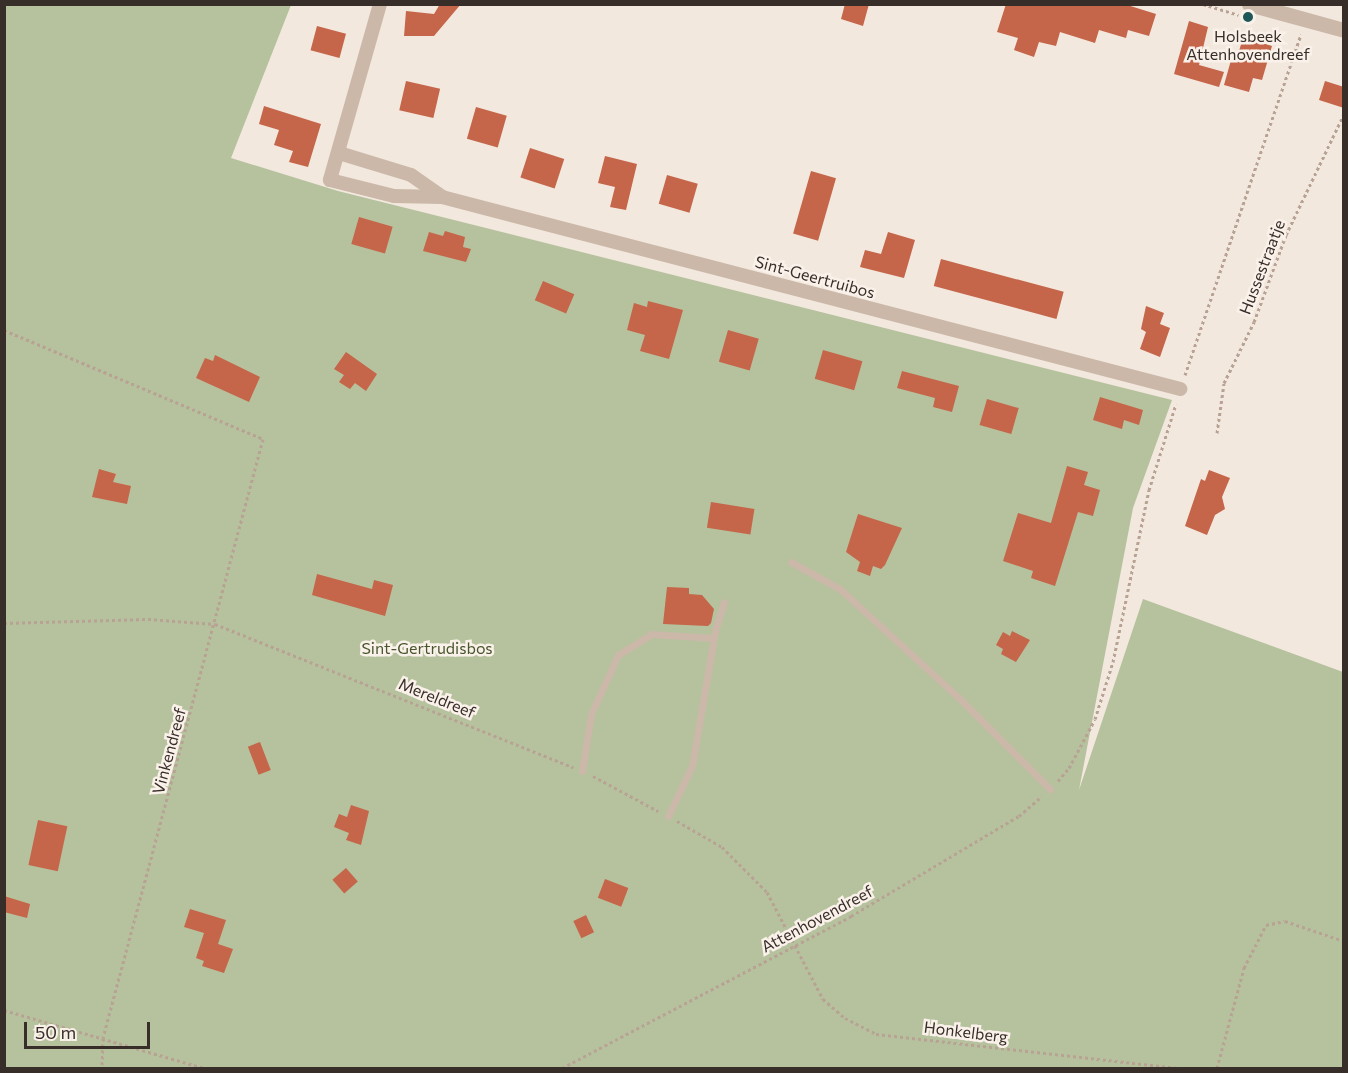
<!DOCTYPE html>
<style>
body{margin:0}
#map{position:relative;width:1348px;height:1073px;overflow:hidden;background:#f2e8de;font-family:Commissioner,sans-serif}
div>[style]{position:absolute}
.green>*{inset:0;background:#b6c29e}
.building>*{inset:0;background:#c56549;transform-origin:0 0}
.path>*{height:3px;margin-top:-1.5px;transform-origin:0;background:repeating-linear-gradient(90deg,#b7a294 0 3px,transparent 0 6px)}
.service>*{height:7px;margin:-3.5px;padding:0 3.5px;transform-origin:3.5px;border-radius:3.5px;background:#cbb8a9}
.minor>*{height:14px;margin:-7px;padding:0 7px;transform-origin:7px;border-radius:7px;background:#cbb8a9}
.tertiary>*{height:15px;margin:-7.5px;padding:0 7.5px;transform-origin:7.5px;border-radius:7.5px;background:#cbb8a9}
.dots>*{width:16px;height:16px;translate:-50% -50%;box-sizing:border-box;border:3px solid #faf2ea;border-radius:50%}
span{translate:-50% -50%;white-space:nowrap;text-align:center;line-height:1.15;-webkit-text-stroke:5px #faf2ea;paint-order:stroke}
.poi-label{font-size:16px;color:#382e29}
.street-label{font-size:16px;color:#382e29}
.park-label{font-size:16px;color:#48562d}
.frame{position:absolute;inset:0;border:6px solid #382e29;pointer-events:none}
.scale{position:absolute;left:24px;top:1022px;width:126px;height:27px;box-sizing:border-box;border:3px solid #382e29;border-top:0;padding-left:8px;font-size:18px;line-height:21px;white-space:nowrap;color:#382e29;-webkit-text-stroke:4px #faf2ea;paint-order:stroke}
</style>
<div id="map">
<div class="green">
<i style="clip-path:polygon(5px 5px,291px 5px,231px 158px,338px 191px,1172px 400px,1133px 508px,1079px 790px,1143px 599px,1343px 672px,1343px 1068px,5px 1068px)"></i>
</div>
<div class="building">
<i style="clip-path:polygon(440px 4px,461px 4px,434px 36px,404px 36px,406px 11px,434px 14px)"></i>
<i style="clip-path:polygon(845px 4px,869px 4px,863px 26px,841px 19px)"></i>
<i style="clip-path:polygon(1006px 4px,1124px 4px,1156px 14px,1149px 36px,1128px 30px,1126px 38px,1099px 30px,1095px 43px,1060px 32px,1056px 46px,1039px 42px,1034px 57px,1014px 50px,1018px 38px,997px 32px)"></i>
<i style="clip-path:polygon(1189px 21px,1208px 27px,1199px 65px,1224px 72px,1219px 87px,1174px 74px)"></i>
<i style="left:317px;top:26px;width:30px;height:25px;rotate:15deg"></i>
<i style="clip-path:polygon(1243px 37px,1272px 46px,1262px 80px,1253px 78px,1249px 92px,1224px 85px,1233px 53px,1238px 55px)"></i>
<i style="left:406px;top:81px;width:35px;height:30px;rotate:13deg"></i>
<i style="clip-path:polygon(1325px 81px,1344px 87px,1344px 108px,1319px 100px)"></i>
<i style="clip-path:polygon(264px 106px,321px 124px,308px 167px,289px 162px,293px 151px,274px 145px,279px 130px,259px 124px)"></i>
<i style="left:476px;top:107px;width:32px;height:33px;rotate:16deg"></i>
<i style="left:530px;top:148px;width:36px;height:31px;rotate:18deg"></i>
<i style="clip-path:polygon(605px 156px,637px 164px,626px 210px,610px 207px,615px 187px,598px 183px)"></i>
<i style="left:811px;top:171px;width:26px;height:65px;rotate:16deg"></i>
<i style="left:667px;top:175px;width:32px;height:30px;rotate:16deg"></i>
<i style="left:359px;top:217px;width:35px;height:28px;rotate:16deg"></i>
<i style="clip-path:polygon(445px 231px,465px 237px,463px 247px,471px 249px,466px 262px,423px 251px,429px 232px,443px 236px)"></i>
<i style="clip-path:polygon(888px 232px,915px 240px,904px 278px,860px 267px,865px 250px,881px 254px)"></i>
<i style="left:941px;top:259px;width:127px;height:28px;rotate:15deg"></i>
<i style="left:543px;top:281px;width:34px;height:21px;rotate:23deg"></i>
<i style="clip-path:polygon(648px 301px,683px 310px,669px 359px,640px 351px,645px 335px,627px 330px,634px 303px,647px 307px)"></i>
<i style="clip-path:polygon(1146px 306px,1164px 313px,1160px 324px,1170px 328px,1160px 357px,1140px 349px,1146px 332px,1141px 329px)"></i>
<i style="left:728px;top:330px;width:32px;height:33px;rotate:16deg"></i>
<i style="left:823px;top:350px;width:41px;height:30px;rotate:16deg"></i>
<i style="clip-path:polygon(346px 352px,377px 374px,366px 391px,355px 383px,350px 389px,339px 382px,344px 375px,334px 369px)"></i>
<i style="clip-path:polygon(215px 355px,260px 377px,249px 402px,196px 378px,205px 358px,213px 361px)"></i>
<i style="clip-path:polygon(902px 371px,959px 386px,952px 412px,933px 407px,935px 398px,897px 388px)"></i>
<i style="clip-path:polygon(1100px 397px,1143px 410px,1139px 425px,1124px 420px,1122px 429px,1093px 420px)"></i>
<i style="left:987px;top:399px;width:33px;height:27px;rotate:16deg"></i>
<i style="clip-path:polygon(1067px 466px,1088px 472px,1084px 485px,1100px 490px,1093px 516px,1078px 512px,1055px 586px,1031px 578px,1033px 571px,1003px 561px,1018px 513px,1051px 523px)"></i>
<i style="clip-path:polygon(99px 469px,116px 474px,113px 482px,131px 486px,127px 504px,92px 497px)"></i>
<i style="clip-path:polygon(1209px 470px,1230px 478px,1222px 497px,1225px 509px,1215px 515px,1207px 535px,1185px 526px,1201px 479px,1205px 481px)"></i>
<i style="left:711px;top:502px;width:44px;height:26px;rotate:9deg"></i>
<i style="clip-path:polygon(858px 514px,902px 528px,885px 565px,881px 569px,873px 566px,870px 576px,857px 571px,860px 562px,846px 552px)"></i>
<i style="clip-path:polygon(317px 574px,372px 589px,374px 580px,393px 585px,385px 616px,312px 595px)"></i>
<i style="clip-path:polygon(667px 587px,689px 588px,689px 594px,702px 595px,714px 609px,711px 623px,708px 626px,663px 624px)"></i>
<i style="clip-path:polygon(1012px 631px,1030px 640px,1016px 662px,1001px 654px,1003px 649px,996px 645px,1003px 632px,1010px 636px)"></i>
<i style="left:260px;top:742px;width:30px;height:13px;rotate:69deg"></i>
<i style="clip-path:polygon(351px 805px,369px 811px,361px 845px,346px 840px,349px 833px,334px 827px,339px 814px,347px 817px)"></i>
<i style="left:38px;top:820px;width:30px;height:46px;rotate:12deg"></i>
<i style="left:346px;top:868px;width:18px;height:18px;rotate:49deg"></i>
<i style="left:605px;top:879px;width:25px;height:20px;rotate:21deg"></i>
<i style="clip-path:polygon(4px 896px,30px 904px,27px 918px,4px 912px)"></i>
<i style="clip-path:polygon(190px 909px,226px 920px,218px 944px,233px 949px,224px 973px,202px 966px,204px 961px,196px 958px,204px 933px,184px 927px)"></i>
<i style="left:586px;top:915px;width:19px;height:14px;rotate:65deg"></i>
</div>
<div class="path">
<i style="left:1203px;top:4px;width:37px;rotate:17deg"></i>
<i style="left:4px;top:330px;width:281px;rotate:22.8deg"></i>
<i style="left:263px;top:439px;width:620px;rotate:104.96deg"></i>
<i style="left:103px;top:1038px;width:30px;rotate:92deg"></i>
<i style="left:1185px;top:375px;width:360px;rotate:-71.2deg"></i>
<i style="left:1217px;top:433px;width:50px;rotate:-82deg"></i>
<i style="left:1224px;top:383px;width:68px;rotate:-63.8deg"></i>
<i style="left:1254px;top:322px;width:93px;rotate:-69.8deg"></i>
<i style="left:1286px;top:235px;width:134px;rotate:-64.4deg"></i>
<i style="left:4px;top:623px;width:144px;rotate:-1.6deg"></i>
<i style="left:148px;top:619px;width:67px;rotate:4.3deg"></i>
<i style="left:215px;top:624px;width:386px;rotate:21.8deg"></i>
<i style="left:593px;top:776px;width:74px;rotate:28.3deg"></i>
<i style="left:1058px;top:781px;width:17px;rotate:-50deg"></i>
<i style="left:1069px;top:768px;width:55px;rotate:-62deg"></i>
<i style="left:1095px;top:719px;width:60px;rotate:-72.5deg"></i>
<i style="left:1113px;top:662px;width:176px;rotate:-78.2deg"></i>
<i style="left:1149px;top:490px;width:90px;rotate:-72.6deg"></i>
<i style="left:677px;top:821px;width:52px;rotate:30deg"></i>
<i style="left:722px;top:847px;width:64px;rotate:45deg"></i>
<i style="left:767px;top:892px;width:121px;rotate:62.4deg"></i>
<i style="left:823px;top:999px;width:29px;rotate:41deg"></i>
<i style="left:845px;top:1018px;width:35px;rotate:27deg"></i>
<i style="left:876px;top:1034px;width:304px;rotate:6.4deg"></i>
<i style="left:4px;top:1010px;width:208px;rotate:16.2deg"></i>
<i style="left:562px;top:1068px;width:327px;rotate:-27.7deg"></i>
<i style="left:851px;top:916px;width:196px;rotate:-30.8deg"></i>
<i style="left:1019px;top:816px;width:30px;rotate:-41deg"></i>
<i style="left:1217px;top:1068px;width:104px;rotate:-74.9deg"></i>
<i style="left:1244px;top:968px;width:48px;rotate:-62.9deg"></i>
<i style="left:1266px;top:925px;width:19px;rotate:-12deg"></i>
<i style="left:1285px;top:921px;width:62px;rotate:18.7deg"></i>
</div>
<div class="service">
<i style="left:791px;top:562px;width:56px;rotate:28.9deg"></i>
<i style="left:840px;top:589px;width:161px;rotate:42.5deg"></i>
<i style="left:959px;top:698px;width:129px;rotate:45deg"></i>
<i style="left:582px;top:771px;width:58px;rotate:-81deg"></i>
<i style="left:591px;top:714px;width:65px;rotate:-65.4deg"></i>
<i style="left:618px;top:655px;width:39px;rotate:-32deg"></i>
<i style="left:651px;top:634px;width:63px;rotate:3.6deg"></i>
<i style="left:668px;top:816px;width:55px;rotate:-64.4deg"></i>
<i style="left:692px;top:766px;width:137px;rotate:-80.3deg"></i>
<i style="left:715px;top:631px;width:30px;rotate:-73deg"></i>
</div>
<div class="minor">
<i style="left:380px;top:4px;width:183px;rotate:105.9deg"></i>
<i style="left:330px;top:180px;width:66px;rotate:14deg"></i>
<i style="left:394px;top:196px;width:48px;rotate:1.2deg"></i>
<i style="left:442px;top:197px;width:763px;rotate:14.58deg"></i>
<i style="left:339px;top:153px;width:75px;rotate:17deg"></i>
<i style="left:411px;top:175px;width:38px;rotate:35deg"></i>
</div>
<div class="tertiary">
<i style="left:1249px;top:4px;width:98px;rotate:15.3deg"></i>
</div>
<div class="dots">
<i style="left:1248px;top:17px;background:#1f5759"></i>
</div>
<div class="poi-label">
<span style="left:1248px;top:45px">Holsbeek<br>Attenhovendreef</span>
</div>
<div class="street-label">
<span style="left:1262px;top:267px;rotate:-69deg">Hussestraatje</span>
<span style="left:815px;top:277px;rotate:15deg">Sint-Geertruibos</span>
<span style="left:437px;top:698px;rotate:22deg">Mereldreef</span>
<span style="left:169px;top:751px;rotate:-75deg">Vinkendreef</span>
<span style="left:817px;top:919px;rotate:-28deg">Attenhovendreef</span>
<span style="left:966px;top:1032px;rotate:7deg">Honkelberg</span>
</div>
<div class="park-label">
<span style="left:427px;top:648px">Sint-Gertrudisbos</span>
</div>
<div class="frame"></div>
<div class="scale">50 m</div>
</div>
